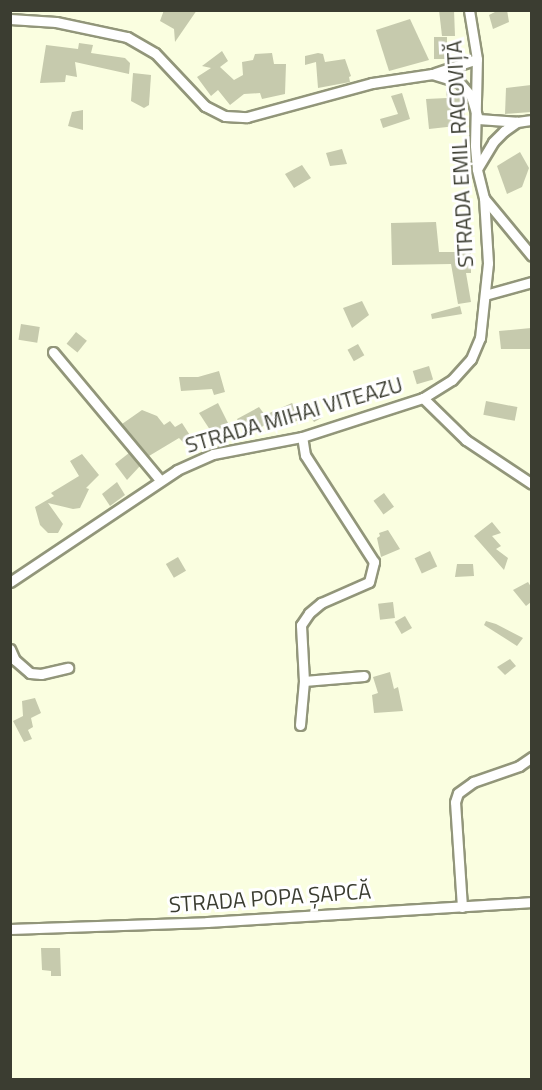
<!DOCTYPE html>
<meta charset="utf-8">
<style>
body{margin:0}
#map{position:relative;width:542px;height:1090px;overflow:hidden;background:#fafee0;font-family:"Titillium Web",sans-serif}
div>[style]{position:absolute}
.building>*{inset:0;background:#c6caad;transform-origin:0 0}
.roads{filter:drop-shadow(2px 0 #92967a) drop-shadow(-2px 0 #92967a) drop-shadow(0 2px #92967a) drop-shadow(0 -2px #92967a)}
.street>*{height:9px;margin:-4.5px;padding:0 4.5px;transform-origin:4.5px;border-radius:4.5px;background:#fff}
span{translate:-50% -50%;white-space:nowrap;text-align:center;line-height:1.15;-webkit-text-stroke:6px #fff;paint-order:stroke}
.street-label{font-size:22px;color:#3b3d31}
.frame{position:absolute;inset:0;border:12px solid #3b3d31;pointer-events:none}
</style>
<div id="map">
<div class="building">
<i style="clip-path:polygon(164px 10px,197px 10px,175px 42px,174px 29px,160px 21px)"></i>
<i style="clip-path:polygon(439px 10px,454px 10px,455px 36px,442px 36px)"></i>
<i style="clip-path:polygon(499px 10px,507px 10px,509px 22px,493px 29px,489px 15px)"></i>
<i style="clip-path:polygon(410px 19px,429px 60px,389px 71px,376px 30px)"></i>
<i style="left:434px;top:37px;width:13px;height:22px"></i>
<i style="clip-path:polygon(79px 43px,93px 45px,91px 53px,125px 58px,130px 63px,129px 74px,75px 62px,77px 77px,66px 75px,65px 82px,40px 83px,46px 45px,78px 49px)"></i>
<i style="clip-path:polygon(222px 51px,228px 61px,220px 67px,234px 80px,243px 75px,242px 62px,253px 60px,255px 54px,272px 53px,274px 64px,286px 64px,285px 94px,262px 99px,260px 93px,244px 94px,230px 105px,218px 90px,211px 96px,197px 77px,211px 68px,202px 66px)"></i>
<i style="clip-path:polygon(318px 53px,323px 54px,325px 62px,345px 59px,351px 76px,349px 77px,350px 82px,318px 88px,316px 62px,305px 65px,305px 56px)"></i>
<i style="clip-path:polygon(133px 73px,151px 75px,149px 105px,144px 108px,131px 101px)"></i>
<i style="clip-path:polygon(531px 85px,531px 112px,505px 114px,506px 88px)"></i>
<i style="clip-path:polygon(446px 91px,458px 92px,464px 99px,465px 125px,429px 129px,426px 99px,447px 98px)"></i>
<i style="clip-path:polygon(402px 93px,410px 119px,383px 128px,380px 119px,398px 114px,391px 96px)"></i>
<i style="clip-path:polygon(83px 110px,83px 130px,68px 126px,72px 112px)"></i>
<i style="clip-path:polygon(342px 149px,347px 164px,330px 166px,326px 153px)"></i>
<i style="clip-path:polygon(520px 152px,529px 168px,522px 187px,507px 194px,497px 166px)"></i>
<i style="clip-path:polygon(302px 165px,311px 178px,294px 188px,285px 174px)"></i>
<i style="clip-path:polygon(436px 222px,439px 252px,471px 252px,471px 273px,466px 273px,471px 302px,458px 304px,451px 264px,392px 265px,391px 223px)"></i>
<i style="clip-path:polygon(362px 301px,369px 315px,352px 328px,343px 308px)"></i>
<i style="clip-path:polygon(460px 306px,462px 314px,432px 319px,431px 314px)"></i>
<i style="left:21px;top:324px;width:19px;height:16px;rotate:9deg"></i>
<i style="clip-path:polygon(531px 328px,531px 349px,501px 349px,499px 331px)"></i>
<i style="left:76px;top:332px;width:14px;height:15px;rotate:39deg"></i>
<i style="left:358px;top:344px;width:13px;height:12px;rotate:61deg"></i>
<i style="left:429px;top:366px;width:14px;height:17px;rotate:73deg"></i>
<i style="clip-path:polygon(219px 371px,225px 392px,214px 395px,212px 389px,181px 391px,179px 377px,198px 377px)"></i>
<i style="left:486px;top:401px;width:32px;height:14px;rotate:11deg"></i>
<i style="clip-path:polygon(218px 403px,230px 427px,214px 436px,199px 413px)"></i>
<i style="clip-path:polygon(292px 403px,296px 409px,314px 403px,323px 417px,314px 422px,309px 415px,280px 429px,274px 418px,247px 438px,237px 419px,259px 407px,265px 415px)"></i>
<i style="clip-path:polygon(142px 410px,157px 416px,164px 425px,170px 421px,175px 427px,182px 423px,193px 440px,185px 444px,179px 438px,149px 456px,122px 424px)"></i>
<i style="clip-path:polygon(129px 453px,140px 466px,127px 480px,115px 464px)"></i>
<i style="clip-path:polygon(82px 454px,99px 475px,86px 488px,89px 489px,80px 508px,73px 509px,48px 503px,63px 524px,58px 533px,48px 533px,40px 525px,35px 507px,54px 496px,51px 493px,79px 476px,70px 461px)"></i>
<i style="clip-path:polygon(117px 482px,125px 495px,110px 506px,102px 494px)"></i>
<i style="left:384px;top:493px;width:17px;height:13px;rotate:54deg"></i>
<i style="clip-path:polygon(492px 522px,501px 533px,492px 536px,501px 546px,496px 549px,508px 558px,504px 570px,474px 536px)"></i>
<i style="clip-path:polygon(388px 530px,400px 549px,381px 557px,377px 538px,380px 536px,379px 533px)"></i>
<i style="left:430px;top:551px;width:17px;height:17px;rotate:65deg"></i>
<i style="left:178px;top:557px;width:16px;height:14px;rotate:60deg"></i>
<i style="clip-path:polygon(457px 564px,473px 564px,474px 576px,455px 577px)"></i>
<i style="clip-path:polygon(528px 582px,531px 587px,531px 602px,526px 606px,513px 590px)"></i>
<i style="left:393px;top:602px;width:16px;height:15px;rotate:83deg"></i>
<i style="left:405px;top:616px;width:14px;height:12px;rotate:60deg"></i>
<i style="clip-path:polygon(486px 621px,496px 624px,523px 638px,517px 646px,484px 625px)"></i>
<i style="clip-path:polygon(510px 659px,516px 666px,505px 675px,497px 667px)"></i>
<i style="clip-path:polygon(390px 672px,394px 689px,398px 687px,403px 711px,374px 713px,372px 695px,378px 693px,373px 677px)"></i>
<i style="clip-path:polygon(35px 698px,41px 713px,31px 718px,33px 727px,28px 730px,32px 739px,24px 742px,13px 721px,23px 716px,22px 701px)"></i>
<i style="clip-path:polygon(41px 948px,60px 948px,61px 976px,51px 976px,51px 971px,42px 970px)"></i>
</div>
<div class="roads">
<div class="street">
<i style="left:10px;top:19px;width:46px;rotate:3.7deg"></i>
<i style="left:56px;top:22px;width:73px;rotate:11.9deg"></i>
<i style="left:127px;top:37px;width:32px;rotate:30deg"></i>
<i style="left:155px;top:53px;width:73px;rotate:46.7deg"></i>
<i style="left:205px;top:106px;width:22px;rotate:27deg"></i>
<i style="left:225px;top:116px;width:22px;rotate:3deg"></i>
<i style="left:247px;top:117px;width:130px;rotate:-15.2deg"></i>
<i style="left:372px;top:83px;width:61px;rotate:-8.5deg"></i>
<i style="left:432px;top:74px;width:28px;rotate:17deg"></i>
<i style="left:459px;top:82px;width:18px;rotate:49deg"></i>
<i style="left:471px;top:96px;width:24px;rotate:73deg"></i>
<i style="left:478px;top:119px;width:39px;rotate:4deg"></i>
<i style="left:435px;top:73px;width:44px;rotate:-18.4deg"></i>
<i style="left:477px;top:169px;width:31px;rotate:-59deg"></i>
<i style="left:493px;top:142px;width:16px;rotate:-45deg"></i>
<i style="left:504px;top:131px;width:16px;rotate:-35deg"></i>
<i style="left:517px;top:122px;width:15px;rotate:-8deg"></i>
<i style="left:484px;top:198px;width:75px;rotate:50.4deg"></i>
<i style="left:485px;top:295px;width:49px;rotate:-15.5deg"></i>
<i style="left:53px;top:352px;width:167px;rotate:50.1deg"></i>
<i style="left:423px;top:398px;width:60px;rotate:44.3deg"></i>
<i style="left:466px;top:440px;width:79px;rotate:33.7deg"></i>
<i style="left:10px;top:582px;width:201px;rotate:-33.8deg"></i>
<i style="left:177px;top:470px;width:39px;rotate:-24deg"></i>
<i style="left:213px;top:454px;width:91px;rotate:-10.8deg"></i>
<i style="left:302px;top:437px;width:127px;rotate:-17.9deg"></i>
<i style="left:423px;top:398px;width:34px;rotate:-32deg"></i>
<i style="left:452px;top:380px;width:28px;rotate:-48deg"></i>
<i style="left:471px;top:359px;width:23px;rotate:-67deg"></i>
<i style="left:480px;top:338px;width:75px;rotate:-83.9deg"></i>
<i style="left:488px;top:263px;width:65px;rotate:-93.5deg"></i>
<i style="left:484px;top:198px;width:30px;rotate:-104deg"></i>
<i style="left:477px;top:169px;width:24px;rotate:-95deg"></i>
<i style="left:475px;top:145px;width:86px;rotate:-88.7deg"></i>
<i style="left:477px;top:59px;width:50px;rotate:-99.3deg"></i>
<i style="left:10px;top:649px;width:12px;rotate:66deg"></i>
<i style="left:15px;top:660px;width:20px;rotate:41deg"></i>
<i style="left:30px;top:673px;width:11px;rotate:5deg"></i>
<i style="left:41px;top:674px;width:28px;rotate:-13deg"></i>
<i style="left:304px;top:681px;width:60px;rotate:-4.8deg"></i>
<i style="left:300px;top:725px;width:44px;rotate:-84.8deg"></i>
<i style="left:304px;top:681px;width:56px;rotate:-93.1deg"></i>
<i style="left:301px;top:625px;width:14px;rotate:-56deg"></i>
<i style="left:309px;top:613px;width:16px;rotate:-40deg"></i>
<i style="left:321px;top:603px;width:52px;rotate:-23.6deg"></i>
<i style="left:369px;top:582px;width:21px;rotate:-76deg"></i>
<i style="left:374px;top:562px;width:127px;rotate:-122.8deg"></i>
<i style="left:305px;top:455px;width:18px;rotate:-99deg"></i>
<i style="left:462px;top:907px;width:105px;rotate:-93.8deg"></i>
<i style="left:455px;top:802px;width:9px;rotate:-72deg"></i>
<i style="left:458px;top:793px;width:19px;rotate:-36deg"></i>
<i style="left:473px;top:782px;width:49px;rotate:-19.2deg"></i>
<i style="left:519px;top:766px;width:16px;rotate:-35deg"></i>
<i style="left:10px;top:929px;width:197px;rotate:-2deg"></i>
<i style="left:207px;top:922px;width:326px;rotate:-3.5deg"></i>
</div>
</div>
<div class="street-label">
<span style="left:460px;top:154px;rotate:-93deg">STRADA EMIL RACOVIȚĂ</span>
<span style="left:294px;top:415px;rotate:-16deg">STRADA MIHAI VITEAZU</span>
<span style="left:270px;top:898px;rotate:-4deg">STRADA POPA ȘAPCĂ</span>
</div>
<div class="frame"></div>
</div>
